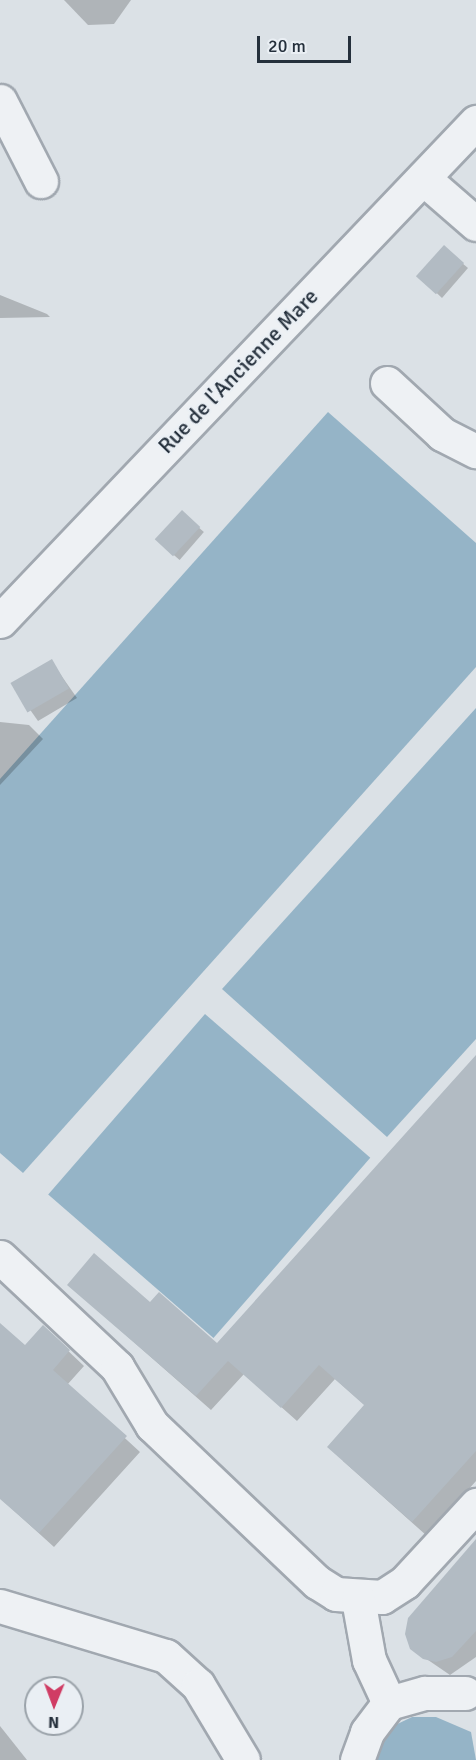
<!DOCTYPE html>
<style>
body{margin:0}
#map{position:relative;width:476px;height:1760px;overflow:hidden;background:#dbe1e6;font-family:Signika,sans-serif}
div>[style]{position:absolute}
.water>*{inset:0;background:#95b4c7;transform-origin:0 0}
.shadow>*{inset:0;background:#0003;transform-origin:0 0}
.building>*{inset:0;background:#b2bbc3;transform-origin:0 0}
.roads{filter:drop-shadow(2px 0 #a1a8b0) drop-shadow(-2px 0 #a1a8b0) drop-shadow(0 2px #a1a8b0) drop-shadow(0 -2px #a1a8b0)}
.minor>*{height:33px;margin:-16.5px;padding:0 16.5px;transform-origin:16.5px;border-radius:16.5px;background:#eef1f4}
span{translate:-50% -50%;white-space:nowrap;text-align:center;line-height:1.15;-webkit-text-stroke:4.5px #eaeff4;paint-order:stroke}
.street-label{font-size:22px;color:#25303c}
.north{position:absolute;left:24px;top:1676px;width:60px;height:60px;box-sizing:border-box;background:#eaeff4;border:2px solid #9ba3aa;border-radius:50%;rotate:181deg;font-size:16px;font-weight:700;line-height:24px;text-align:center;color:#25303c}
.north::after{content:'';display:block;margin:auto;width:21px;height:27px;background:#d03c64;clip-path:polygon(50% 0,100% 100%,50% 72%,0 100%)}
.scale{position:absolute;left:257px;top:36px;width:94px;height:27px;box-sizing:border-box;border:3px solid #25303c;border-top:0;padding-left:8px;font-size:18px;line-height:21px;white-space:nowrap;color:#25303c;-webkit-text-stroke:4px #eaeff4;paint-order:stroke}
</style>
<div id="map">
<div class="water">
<i style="clip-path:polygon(328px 412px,476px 543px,476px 667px,23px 1173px,0 1153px,0 779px)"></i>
<i style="clip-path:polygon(476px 708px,476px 1039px,387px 1137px,222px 989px)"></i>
<i style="left:205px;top:1014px;width:219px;height:239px;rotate:41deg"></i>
<i style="clip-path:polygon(412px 1717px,436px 1717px,471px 1732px,476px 1760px,371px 1760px,389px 1728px)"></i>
</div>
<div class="shadow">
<i style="clip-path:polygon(64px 0,131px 0,114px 24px,88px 25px)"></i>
<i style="clip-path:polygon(444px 248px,468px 268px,442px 298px,424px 281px)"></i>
<i style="clip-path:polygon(0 295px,47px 314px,50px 317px,0 318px)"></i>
<i style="left:182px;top:513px;width:29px;height:37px;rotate:41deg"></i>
<i style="clip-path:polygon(51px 661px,77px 698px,38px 721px,12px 684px)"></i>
<i style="clip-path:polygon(0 722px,29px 725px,43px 739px,0 785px)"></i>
<i style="clip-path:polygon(476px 1057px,476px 1481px,427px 1536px,343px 1461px,366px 1406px,335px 1379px,297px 1421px,244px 1374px,211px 1410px,69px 1285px,150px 1304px,217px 1345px)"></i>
<i style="clip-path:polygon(0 1325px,25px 1347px,43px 1327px,84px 1366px,67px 1385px,140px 1452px,54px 1547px,0 1498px)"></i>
<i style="clip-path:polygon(476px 1552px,476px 1657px,450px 1675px,412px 1649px)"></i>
<i style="clip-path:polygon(0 1726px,27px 1760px,0 1760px)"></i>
</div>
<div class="building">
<i style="left:444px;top:245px;width:27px;height:42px;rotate:42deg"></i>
<i style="left:182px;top:510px;width:25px;height:40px;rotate:43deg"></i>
<i style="left:52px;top:659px;width:34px;height:48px;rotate:60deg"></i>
<i style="clip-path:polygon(476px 1055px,476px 1451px,412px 1522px,327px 1447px,364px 1405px,319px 1365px,281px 1408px,228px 1361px,196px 1396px,67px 1285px,94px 1253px,150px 1302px,159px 1292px,217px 1343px)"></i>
<i style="clip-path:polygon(0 1323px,25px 1345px,43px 1325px,70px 1350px,53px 1370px,127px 1436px,39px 1533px,0 1499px)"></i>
<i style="clip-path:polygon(476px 1539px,476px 1631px,452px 1657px,436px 1662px,423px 1659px,410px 1649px,405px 1634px,408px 1618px)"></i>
</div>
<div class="roads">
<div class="minor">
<i style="left:0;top:101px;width:90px;rotate:62.9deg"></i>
<i style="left:423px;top:178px;width:70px;rotate:41deg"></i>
<i style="left:387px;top:383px;width:75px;rotate:42.8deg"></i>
<i style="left:442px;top:434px;width:38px;rotate:27deg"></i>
<i style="left:0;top:621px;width:690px;rotate:-46.35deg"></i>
<i style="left:0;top:1257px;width:161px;rotate:43.2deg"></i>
<i style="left:117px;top:1367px;width:68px;rotate:58.9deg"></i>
<i style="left:152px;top:1425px;width:228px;rotate:43.6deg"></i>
<i style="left:317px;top:1582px;width:22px;rotate:32deg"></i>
<i style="left:336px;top:1594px;width:46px;rotate:3.7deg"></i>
<i style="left:382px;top:1597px;width:27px;rotate:-33deg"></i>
<i style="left:405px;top:1582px;width:105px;rotate:-47.3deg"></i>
<i style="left:358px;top:1599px;width:62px;rotate:79.8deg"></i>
<i style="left:369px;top:1660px;width:47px;rotate:65.1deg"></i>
<i style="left:0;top:1606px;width:173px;rotate:16.8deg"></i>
<i style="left:166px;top:1656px;width:43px;rotate:42.2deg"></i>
<i style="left:198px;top:1685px;width:87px;rotate:59deg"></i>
<i style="left:357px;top:1760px;width:30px;rotate:-70deg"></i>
<i style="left:367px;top:1732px;width:36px;rotate:-53deg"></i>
<i style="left:389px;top:1703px;width:37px;rotate:-16deg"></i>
<i style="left:425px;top:1693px;width:40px"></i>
</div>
</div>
<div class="street-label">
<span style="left:238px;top:371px;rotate:-46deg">Rue de l'Ancienne Mare</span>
</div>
<div class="north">N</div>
<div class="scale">20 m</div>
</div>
